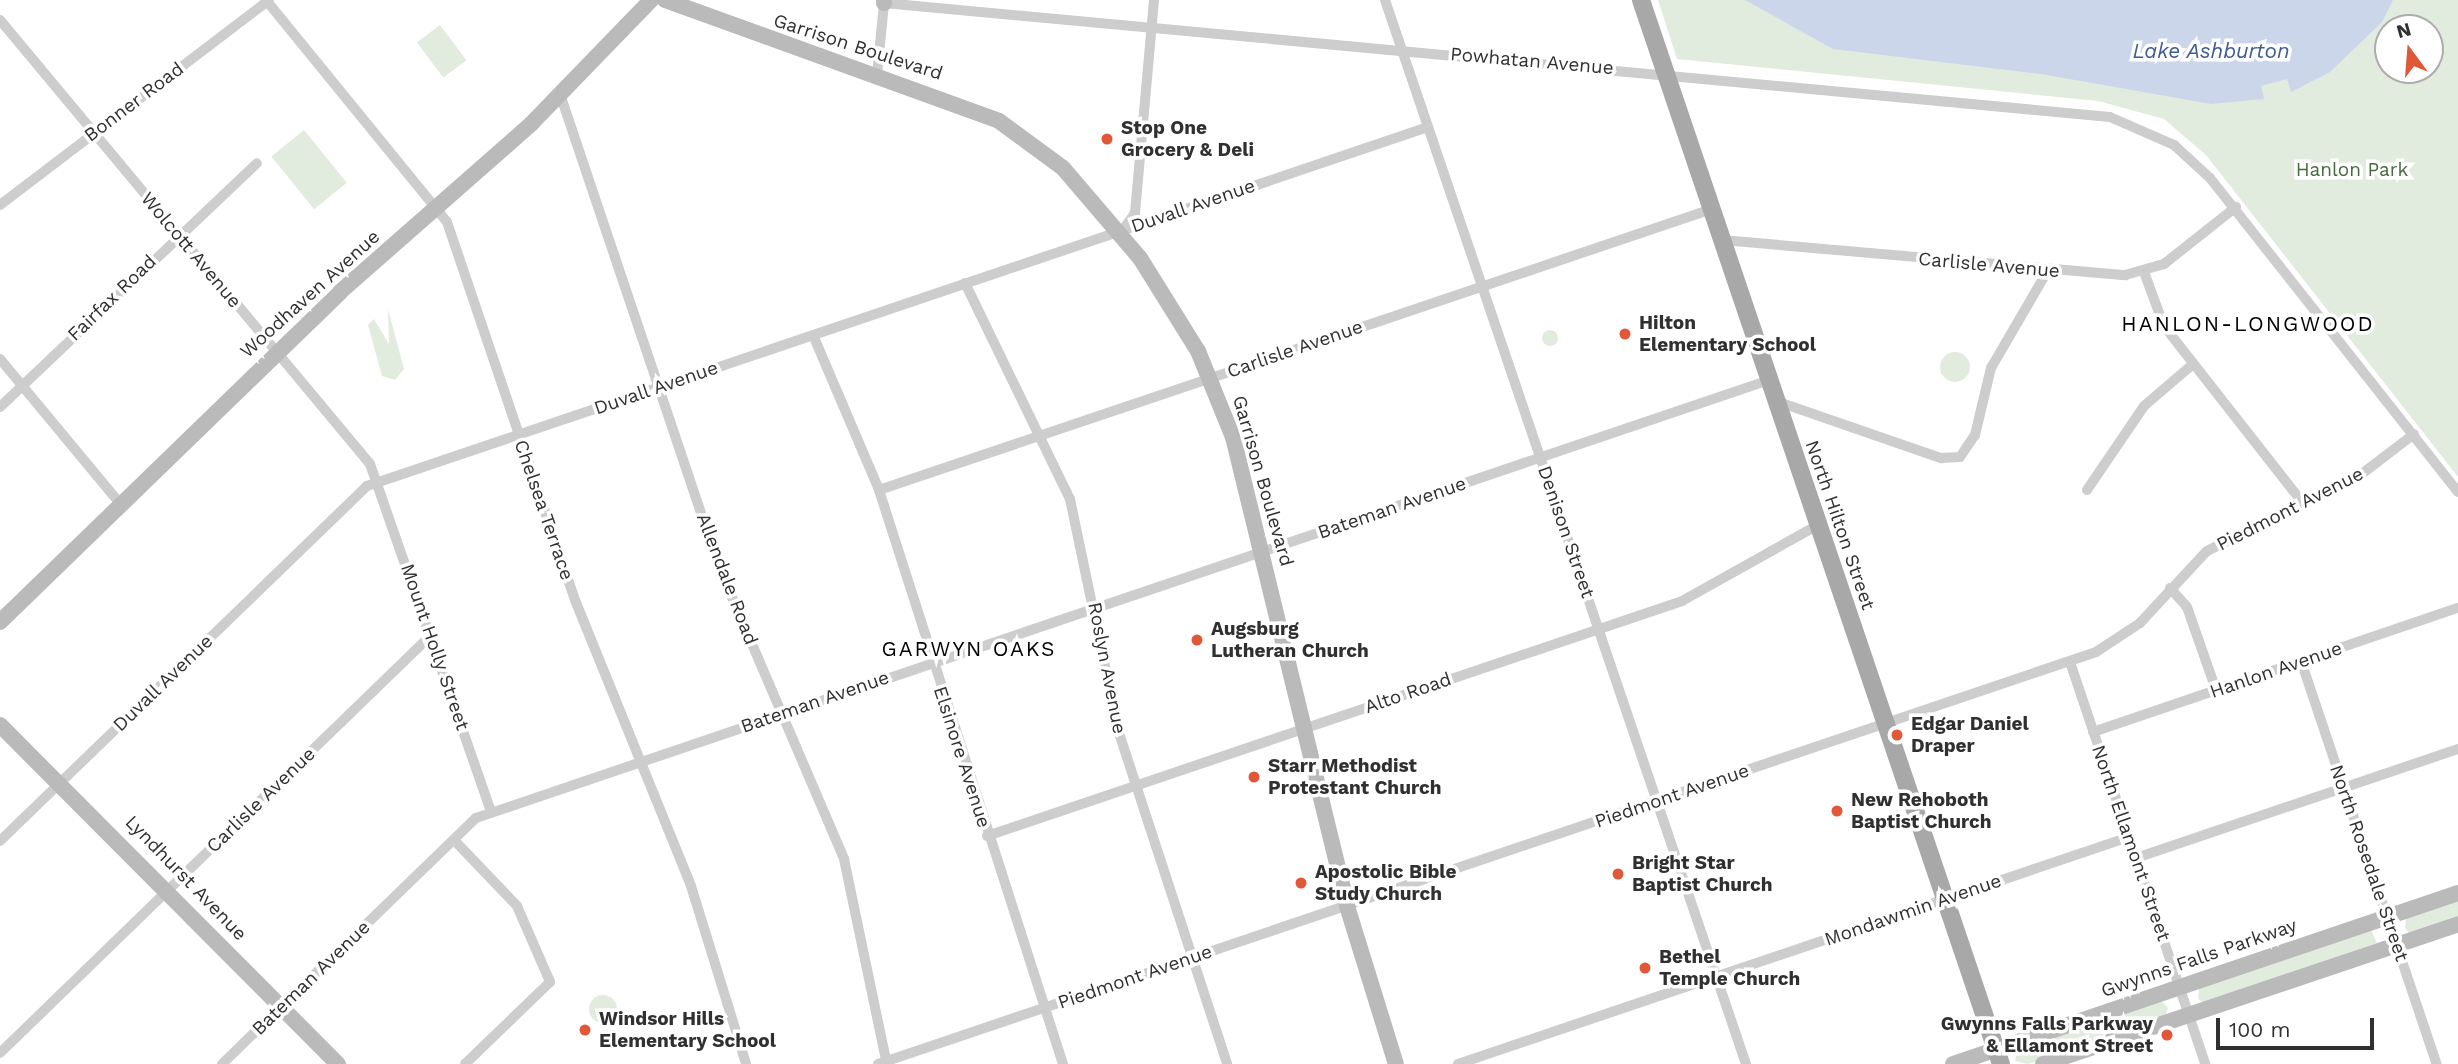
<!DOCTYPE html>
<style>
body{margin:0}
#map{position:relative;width:2458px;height:1064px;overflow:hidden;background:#fff;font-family:"Work Sans",sans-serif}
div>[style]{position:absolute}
.green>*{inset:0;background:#e2ecde;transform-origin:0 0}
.round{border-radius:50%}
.water>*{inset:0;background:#cbd6eb}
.street>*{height:10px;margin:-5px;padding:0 5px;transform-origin:5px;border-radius:5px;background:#cdcdcd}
.secondary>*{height:16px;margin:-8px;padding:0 8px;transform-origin:8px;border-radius:8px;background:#bababa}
.primary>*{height:18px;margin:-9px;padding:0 9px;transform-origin:9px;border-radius:9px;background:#a8a8a8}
.dots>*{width:19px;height:19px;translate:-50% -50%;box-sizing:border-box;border:4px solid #fff;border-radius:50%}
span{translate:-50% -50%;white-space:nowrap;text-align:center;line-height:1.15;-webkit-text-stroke:7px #fff;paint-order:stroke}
.street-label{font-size:19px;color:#303030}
.poi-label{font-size:19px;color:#303030;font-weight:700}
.left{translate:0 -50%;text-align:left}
.right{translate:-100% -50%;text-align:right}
.park-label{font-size:19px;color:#476a3e}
.water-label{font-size:21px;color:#3f5b90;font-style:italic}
.neighbourhood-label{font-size:21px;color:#000;letter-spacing:2px}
.north{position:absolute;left:2374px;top:14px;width:70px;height:70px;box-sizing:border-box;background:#fff;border:2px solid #acacac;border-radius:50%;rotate:344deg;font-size:19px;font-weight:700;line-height:28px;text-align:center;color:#303030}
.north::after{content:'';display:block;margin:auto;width:24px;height:32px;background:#e05838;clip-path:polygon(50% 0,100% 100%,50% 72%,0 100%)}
.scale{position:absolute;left:2216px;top:1018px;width:158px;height:32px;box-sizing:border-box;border:4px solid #303030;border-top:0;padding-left:9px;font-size:21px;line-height:24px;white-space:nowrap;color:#303030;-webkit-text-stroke:5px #fff;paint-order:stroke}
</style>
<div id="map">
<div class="green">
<i style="clip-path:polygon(evenodd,1658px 0,2458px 0,2458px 477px,2206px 155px,2164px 119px,2098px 101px,1677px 59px,1658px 0,2388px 28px,2430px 28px,2430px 70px,2388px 70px,2388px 28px)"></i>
<i style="left:440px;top:25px;width:44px;height:29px;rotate:53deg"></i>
<i style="left:304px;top:130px;width:68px;height:42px;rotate:51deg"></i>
<i style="clip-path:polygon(388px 309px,404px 369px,395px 380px,382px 376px,368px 325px,374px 319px,389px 344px)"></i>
<i class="round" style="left:1542px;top:330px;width:16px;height:16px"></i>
<i class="round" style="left:1940px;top:352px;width:30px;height:30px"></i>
<i style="clip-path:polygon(2458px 898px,2458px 919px,2409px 933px,2405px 928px,2406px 918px)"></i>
<i style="clip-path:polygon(2371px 930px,2377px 943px,2204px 1003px,2198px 999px,2199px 988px)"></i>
<i class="round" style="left:589px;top:995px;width:28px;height:28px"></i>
<i style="clip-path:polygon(2161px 1001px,2168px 1008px,2165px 1017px,2028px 1064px,2015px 1061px,2017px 1050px)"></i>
</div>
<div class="water">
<i style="clip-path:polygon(1745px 0,2393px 0,2382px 22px,2330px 72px,2291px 92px,2287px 79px,2261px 86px,2264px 99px,2211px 104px,2041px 74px,1833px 49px)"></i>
</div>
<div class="street">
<i style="left:266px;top:0;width:286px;rotate:50.8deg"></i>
<i style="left:447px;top:222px;width:399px;rotate:71.3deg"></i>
<i style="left:575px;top:600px;width:309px;rotate:67.9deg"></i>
<i style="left:691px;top:886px;width:186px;rotate:72.8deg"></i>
<i style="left:1385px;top:0;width:1124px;rotate:71.26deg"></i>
<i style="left:0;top:20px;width:578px;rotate:50.19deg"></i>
<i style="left:370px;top:464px;width:368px;rotate:70.8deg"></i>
<i style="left:877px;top:75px;width:72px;rotate:-84.4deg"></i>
<i style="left:884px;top:3px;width:1231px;rotate:5.31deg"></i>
<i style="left:2110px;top:117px;width:70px;rotate:23.6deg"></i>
<i style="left:2174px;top:145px;width:49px;rotate:42.5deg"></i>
<i style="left:2210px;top:178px;width:400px;rotate:51.7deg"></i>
<i style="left:560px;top:94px;width:499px;rotate:71.4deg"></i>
<i style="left:719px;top:567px;width:318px;rotate:66.8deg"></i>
<i style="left:844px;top:859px;width:209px;rotate:78.2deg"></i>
<i style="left:0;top:205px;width:338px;rotate:-37.3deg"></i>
<i style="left:1125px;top:227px;width:17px;rotate:-54deg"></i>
<i style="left:1135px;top:213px;width:214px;rotate:-84.9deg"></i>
<i style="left:1722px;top:240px;width:405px;rotate:5deg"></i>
<i style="left:2125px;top:275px;width:41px;rotate:-15.8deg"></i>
<i style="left:2164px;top:264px;width:92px;rotate:-38.4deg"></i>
<i style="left:2144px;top:272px;width:58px;rotate:69.7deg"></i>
<i style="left:2164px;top:326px;width:225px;rotate:51.9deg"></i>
<i style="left:965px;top:283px;width:240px;rotate:64.1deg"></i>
<i style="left:1070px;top:499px;width:239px;rotate:78.2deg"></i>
<i style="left:1119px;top:733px;width:348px;rotate:71.9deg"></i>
<i style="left:813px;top:335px;width:168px;rotate:66.9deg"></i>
<i style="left:879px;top:490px;width:603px;rotate:72.23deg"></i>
<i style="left:0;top:359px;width:190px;rotate:50.3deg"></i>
<i style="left:1776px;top:401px;width:175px;rotate:19.1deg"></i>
<i style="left:1941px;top:458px;width:19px;rotate:-3deg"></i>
<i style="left:1960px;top:457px;width:27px;rotate:-56deg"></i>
<i style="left:1975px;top:435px;width:69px;rotate:-76.6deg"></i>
<i style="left:1991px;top:368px;width:113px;rotate:-59.8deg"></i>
<i style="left:0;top:407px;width:354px;rotate:-43.5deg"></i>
<i style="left:879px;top:490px;width:879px;rotate:-18.64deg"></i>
<i style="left:2087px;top:490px;width:102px;rotate:-55.8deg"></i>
<i style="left:2144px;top:406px;width:65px;rotate:-40.6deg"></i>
<i style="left:2170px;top:588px;width:25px;rotate:48deg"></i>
<i style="left:2187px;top:607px;width:88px;rotate:70.7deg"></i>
<i style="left:2301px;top:661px;width:425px;rotate:71.4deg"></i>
<i style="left:2070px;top:662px;width:424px;rotate:71.4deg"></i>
<i style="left:2093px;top:732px;width:385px;rotate:-18.8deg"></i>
<i style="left:987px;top:836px;width:734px;rotate:-18.68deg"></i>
<i style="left:1682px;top:601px;width:156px;rotate:-29.2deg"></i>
<i style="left:454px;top:840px;width:91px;rotate:46.3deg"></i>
<i style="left:517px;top:906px;width:83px;rotate:66.5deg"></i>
<i style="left:550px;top:982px;width:118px;rotate:136deg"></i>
<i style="left:0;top:841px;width:511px;rotate:-44.05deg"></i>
<i style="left:367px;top:486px;width:1120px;rotate:-18.69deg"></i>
<i style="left:2136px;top:858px;width:340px;rotate:-18.7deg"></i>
<i style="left:0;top:1053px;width:600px;rotate:-44.12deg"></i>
<i style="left:222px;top:1064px;width:354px;rotate:-44.1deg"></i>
<i style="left:476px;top:818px;width:1365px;rotate:-18.71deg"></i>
<i style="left:878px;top:1064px;width:1286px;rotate:-18.69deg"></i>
<i style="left:2096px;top:652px;width:53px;rotate:-33.4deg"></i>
<i style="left:2140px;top:623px;width:98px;rotate:-47.1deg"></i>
<i style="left:2207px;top:551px;width:174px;rotate:-26.6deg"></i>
<i style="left:2363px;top:473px;width:64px;rotate:-37.4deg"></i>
<i style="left:1458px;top:1064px;width:708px;rotate:-18.69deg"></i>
</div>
<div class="secondary">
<i style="left:665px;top:0;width:355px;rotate:19.9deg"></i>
<i style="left:999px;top:121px;width:79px;rotate:36.3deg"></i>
<i style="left:1063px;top:168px;width:118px;rotate:49.5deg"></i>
<i style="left:1140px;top:258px;width:110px;rotate:58.1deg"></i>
<i style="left:1198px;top:351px;width:93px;rotate:67.9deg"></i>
<i style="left:1233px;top:437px;width:483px;rotate:76.3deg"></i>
<i style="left:1347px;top:906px;width:165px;rotate:72.8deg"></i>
<i style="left:884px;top:3px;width:3px;rotate:-90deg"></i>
<i style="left:0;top:622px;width:474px;rotate:-44.1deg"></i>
<i style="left:340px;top:292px;width:254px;rotate:-41.3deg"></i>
<i style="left:531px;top:124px;width:173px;rotate:-45.9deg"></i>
<i style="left:0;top:725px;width:479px;rotate:45.1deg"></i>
<i style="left:1953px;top:1064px;width:533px;rotate:-18.71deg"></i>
<i style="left:2043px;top:1064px;width:438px;rotate:-18.6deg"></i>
</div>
<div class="primary">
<i style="left:1641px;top:0;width:1123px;rotate:71.31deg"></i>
</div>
<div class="dots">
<i style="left:1107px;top:139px;background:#e05838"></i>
<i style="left:1625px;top:334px;background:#e05838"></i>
<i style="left:1197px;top:640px;background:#e05838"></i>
<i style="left:1897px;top:735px;background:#e05838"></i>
<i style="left:1254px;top:777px;background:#e05838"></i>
<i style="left:1837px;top:811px;background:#e05838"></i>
<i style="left:1618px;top:874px;background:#e05838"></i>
<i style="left:1301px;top:883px;background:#e05838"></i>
<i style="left:1645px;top:968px;background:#e05838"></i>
<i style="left:585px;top:1030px;background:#e05838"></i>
<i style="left:2167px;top:1035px;background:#e05838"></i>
</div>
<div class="street-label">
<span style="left:858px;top:47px;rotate:18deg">Garrison Boulevard</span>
<span style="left:1532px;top:61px;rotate:5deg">Powhatan Avenue</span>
<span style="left:134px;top:102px;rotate:-37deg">Bonner Road</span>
<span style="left:1193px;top:206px;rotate:-19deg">Duvall Avenue</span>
<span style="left:191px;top:250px;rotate:50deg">Wolcott Avenue</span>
<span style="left:1989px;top:265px;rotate:5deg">Carlisle Avenue</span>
<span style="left:310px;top:294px;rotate:-42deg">Woodhaven Avenue</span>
<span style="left:112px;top:298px;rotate:-44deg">Fairfax Road</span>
<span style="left:1295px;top:349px;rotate:-19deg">Carlisle Avenue</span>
<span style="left:656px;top:388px;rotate:-19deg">Duvall Avenue</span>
<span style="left:1263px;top:481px;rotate:74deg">Garrison Boulevard</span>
<span style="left:1392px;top:508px;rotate:-19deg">Bateman Avenue</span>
<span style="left:2290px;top:509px;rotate:-27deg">Piedmont Avenue</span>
<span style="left:544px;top:510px;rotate:71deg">Chelsea Terrace</span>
<span style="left:1840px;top:525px;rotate:71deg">North Hilton Street</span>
<span style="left:1566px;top:532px;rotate:71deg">Denison Street</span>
<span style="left:727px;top:579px;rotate:69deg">Allendale Road</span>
<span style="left:435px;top:647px;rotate:71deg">Mount Holly Street</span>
<span style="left:1107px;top:668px;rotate:79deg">Roslyn Avenue</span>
<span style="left:2276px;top:670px;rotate:-19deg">Hanlon Avenue</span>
<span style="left:163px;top:683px;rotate:-44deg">Duvall Avenue</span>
<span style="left:1408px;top:693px;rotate:-19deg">Alto Road</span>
<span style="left:815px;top:702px;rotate:-19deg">Bateman Avenue</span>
<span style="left:962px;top:757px;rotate:72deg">Elsinore Avenue</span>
<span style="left:1672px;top:796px;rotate:-19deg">Piedmont Avenue</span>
<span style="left:261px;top:800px;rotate:-44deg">Carlisle Avenue</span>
<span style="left:2131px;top:843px;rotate:71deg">North Ellamont Street</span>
<span style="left:2369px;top:863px;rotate:71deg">North Rosedale Street</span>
<span style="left:186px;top:878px;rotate:46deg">Lyndhurst Avenue</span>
<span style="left:1913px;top:910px;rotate:-19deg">Mondawmin Avenue</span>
<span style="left:2199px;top:958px;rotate:-19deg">Gwynns Falls Parkway</span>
<span style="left:1135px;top:977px;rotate:-19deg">Piedmont Avenue</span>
<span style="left:311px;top:978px;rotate:-44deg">Bateman Avenue</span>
</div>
<div class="poi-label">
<span class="left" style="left:1121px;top:139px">Stop One<br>Grocery &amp; Deli</span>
<span class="left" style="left:1639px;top:334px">Hilton<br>Elementary School</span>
<span class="left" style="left:1211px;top:640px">Augsburg<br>Lutheran Church</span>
<span class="left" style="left:1911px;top:735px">Edgar Daniel<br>Draper</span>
<span class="left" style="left:1268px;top:777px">Starr Methodist<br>Protestant Church</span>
<span class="left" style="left:1851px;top:811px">New Rehoboth<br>Baptist Church</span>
<span class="left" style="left:1632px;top:874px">Bright Star<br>Baptist Church</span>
<span class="left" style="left:1315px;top:883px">Apostolic Bible<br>Study Church</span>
<span class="left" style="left:1659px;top:968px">Bethel<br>Temple Church</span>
<span class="left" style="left:599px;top:1030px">Windsor Hills<br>Elementary School</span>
<span class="right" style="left:2153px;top:1035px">Gwynns Falls Parkway<br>&amp; Ellamont Street</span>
</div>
<div class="park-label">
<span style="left:2352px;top:170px">Hanlon Park</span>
</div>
<div class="water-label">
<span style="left:2211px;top:51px">Lake Ashburton</span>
</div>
<div class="neighbourhood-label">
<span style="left:2248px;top:324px">HANLON-LONGWOOD</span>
<span style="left:969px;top:649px">GARWYN OAKS</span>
</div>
<div class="north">N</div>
<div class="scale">100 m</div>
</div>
